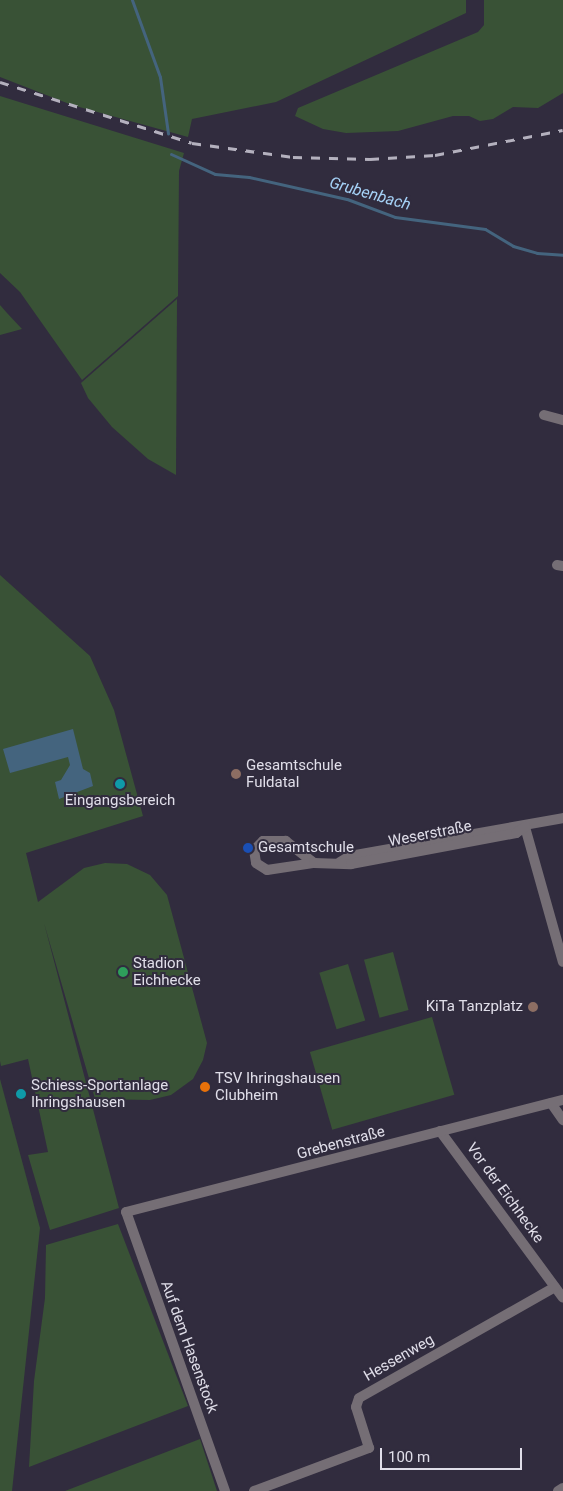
<!DOCTYPE html>
<meta charset="utf-8">
<style>
body{margin:0}
#map{position:relative;width:563px;height:1491px;overflow:hidden;background:#312c3e;font-family:Roboto,sans-serif}
div>[style]{position:absolute}
.green>*{inset:0;background:#395236;transform-origin:0 0}
.water>*{inset:0;background:#44647e}
.stream>*{height:3px;margin:-1.5px;padding:0 1.5px;transform-origin:1.5px;border-radius:1.5px;background:#44647e}
.minor>*{height:10px;margin:-5px;padding:0 5px;transform-origin:5px;border-radius:5px;background:#756e75}
.rail>*{height:3px;margin-top:-1.5px;transform-origin:0;background:repeating-linear-gradient(90deg,#b4b1be 0 9px,transparent 0 18px)}
.dots>*{width:14px;height:14px;translate:-50% -50%;box-sizing:border-box;border:2px solid #312c3e;border-radius:50%}
span{translate:-50% -50%;white-space:nowrap;text-align:center;line-height:1.15;-webkit-text-stroke:4px #312c3e;paint-order:stroke}
.poi-label{font-size:15px;color:#e0dee9}
.left{translate:0 -50%;text-align:left}
.right{translate:-100% -50%;text-align:right}
.street-label{font-size:15px;color:#e0dee9}
.water-label{font-size:16px;color:#a5d1f6;font-style:italic}
.scale{position:absolute;left:380px;top:1448px;width:142px;height:22px;box-sizing:border-box;border:2px solid #e0dee9;border-top:0;padding-left:6px;font-size:15px;line-height:18px;white-space:nowrap;color:#e0dee9;-webkit-text-stroke:4px #312c3e;paint-order:stroke}
</style>
<div id="map">
<div class="green">
<i style="clip-path:polygon(0 0,466px 0,466px 13px,276px 102px,192px 119px,188px 137px,72px 105px,0 77px)"></i>
<i style="clip-path:polygon(484px 0,563px 0,563px 93px,538px 108px,513px 107px,493px 119px,480px 121px,469px 116px,453px 116px,398px 131px,346px 133px,323px 129px,295px 116px,298px 108px,478px 32px,484px 25px)"></i>
<i style="clip-path:polygon(0 96px,184px 153px,179px 171px,178px 296px,82px 380px,20px 292px,0 273px)"></i>
<i style="clip-path:polygon(177px 299px,176px 475px,148px 459px,112px 427px,88px 398px,81px 383px)"></i>
<i style="clip-path:polygon(0 305px,7px 313px,22px 329px,0 335px)"></i>
<i style="clip-path:polygon(0 575px,90px 656px,114px 710px,143px 816px,26px 853px,38px 902px,84px 868px,105px 863px,127px 864px,150px 875px,167px 895px,207px 1043px,203px 1060px,193px 1079px,171px 1095px,150px 1100px,95px 1099px,44px 923px,119px 1208px,50px 1230px,28px 1155px,48px 1152px,28px 1059px,1px 1066px,0 1061px)"></i>
<i style="left:393px;top:952px;width:60px;height:30px;rotate:75deg"></i>
<i style="left:348px;top:964px;width:59px;height:30px;rotate:73deg"></i>
<i style="left:432px;top:1017px;width:81px;height:127px;rotate:74deg"></i>
<i style="clip-path:polygon(0 1079px,40px 1228px,12px 1491px,0 1491px)"></i>
<i style="clip-path:polygon(118px 1224px,188px 1406px,29px 1467px,34px 1381px,45px 1298px,46px 1245px)"></i>
<i style="clip-path:polygon(200px 1439px,217px 1491px,65px 1491px)"></i>
</div>
<div class="water">
<i style="clip-path:polygon(73px 729px,83px 769px,90px 773px,93px 786px,59px 799px,55px 782px,61px 780px,70px 765px,68px 757px,10px 773px,3px 749px)"></i>
</div>
<div class="stream">
<i style="left:132px;top:0;width:82px;rotate:70deg"></i>
<i style="left:160px;top:77px;width:57px;rotate:81.9deg"></i>
<i style="left:171px;top:154px;width:48px;rotate:24.4deg"></i>
<i style="left:215px;top:174px;width:34px;rotate:5deg"></i>
<i style="left:249px;top:177px;width:100px;rotate:12.7deg"></i>
<i style="left:347px;top:199px;width:51px;rotate:20.6deg"></i>
<i style="left:395px;top:217px;width:91px;rotate:7.6deg"></i>
<i style="left:485px;top:229px;width:33px;rotate:31deg"></i>
<i style="left:513px;top:246px;width:25px;rotate:16deg"></i>
<i style="left:537px;top:253px;width:26px;rotate:4deg"></i>
</div>
<div class="minor">
<i style="left:544px;top:415px;width:20px;rotate:15deg"></i>
<i style="left:557px;top:565px;width:6px;rotate:9deg"></i>
<i style="left:525px;top:827px;width:140px;rotate:74.3deg"></i>
<i style="left:340px;top:862px;width:12px;rotate:-31deg"></i>
<i style="left:350px;top:856px;width:216px;rotate:-10.1deg"></i>
<i style="left:314px;top:863px;width:36px;rotate:-142deg"></i>
<i style="left:286px;top:841px;width:23px;rotate:180deg"></i>
<i style="left:263px;top:841px;width:13px;rotate:135deg"></i>
<i style="left:254px;top:850px;width:13px;rotate:81deg"></i>
<i style="left:256px;top:863px;width:13px;rotate:32deg"></i>
<i style="left:267px;top:870px;width:48px;rotate:-8.5deg"></i>
<i style="left:314px;top:863px;width:37px;rotate:2deg"></i>
<i style="left:351px;top:864px;width:168px;rotate:-10.6deg"></i>
<i style="left:516px;top:833px;width:11px;rotate:-34deg"></i>
<i style="left:551px;top:1103px;width:21px;rotate:55deg"></i>
<i style="left:440px;top:1131px;width:207px;rotate:53.6deg"></i>
<i style="left:225px;top:1491px;width:296px;rotate:-109.5deg"></i>
<i style="left:126px;top:1212px;width:451px;rotate:-14.4deg"></i>
<i style="left:254px;top:1491px;width:123px;rotate:-20.5deg"></i>
<i style="left:369px;top:1448px;width:43px;rotate:-107.6deg"></i>
<i style="left:356px;top:1407px;width:9px;rotate:-72deg"></i>
<i style="left:359px;top:1398px;width:225px;rotate:-29.5deg"></i>
<i style="left:558px;top:1491px;width:6px;rotate:-31deg"></i>
</div>
<div class="rail">
<i style="left:0;top:82px;width:201px;rotate:17.6deg"></i>
<i style="left:192px;top:143px;width:102px;rotate:7.9deg"></i>
<i style="left:293px;top:157px;width:77px;rotate:1.5deg"></i>
<i style="left:370px;top:159px;width:65px;rotate:-3.5deg"></i>
<i style="left:435px;top:155px;width:130px;rotate:-11.1deg"></i>
</div>
<div class="dots">
<i style="left:236px;top:774px;background:#8d6e63"></i>
<i style="left:120px;top:784px;background:#0f9aa8"></i>
<i style="left:248px;top:848px;background:#1a4fb4"></i>
<i style="left:123px;top:972px;background:#2e9e5b"></i>
<i style="left:533px;top:1007px;background:#8d6e63"></i>
<i style="left:205px;top:1087px;background:#e8710a"></i>
<i style="left:21px;top:1094px;background:#0f9aa8"></i>
</div>
<div class="poi-label">
<span class="left" style="left:246px;top:774px">Gesamtschule<br>Fuldatal</span>
<span style="left:120px;top:801px">Eingangsbereich</span>
<span class="left" style="left:258px;top:848px">Gesamtschule</span>
<span class="left" style="left:133px;top:972px">Stadion<br>Eichhecke</span>
<span class="right" style="left:523px;top:1007px">KiTa Tanzplatz</span>
<span class="left" style="left:215px;top:1087px">TSV Ihringshausen<br>Clubheim</span>
<span class="left" style="left:31px;top:1094px">Schiess-Sportanlage<br>Ihringshausen</span>
</div>
<div class="street-label">
<span style="left:430px;top:834px;rotate:-11deg">Weserstraße</span>
<span style="left:341px;top:1143px;rotate:-15deg">Grebenstraße</span>
<span style="left:505px;top:1193px;rotate:54deg">Vor der Eichhecke</span>
<span style="left:189px;top:1347px;rotate:70deg">Auf dem Hasenstock</span>
<span style="left:399px;top:1358px;rotate:-30deg">Hessenweg</span>
</div>
<div class="water-label">
<span style="left:370px;top:194px;rotate:16deg">Grubenbach</span>
</div>
<div class="scale">100 m</div>
</div>
